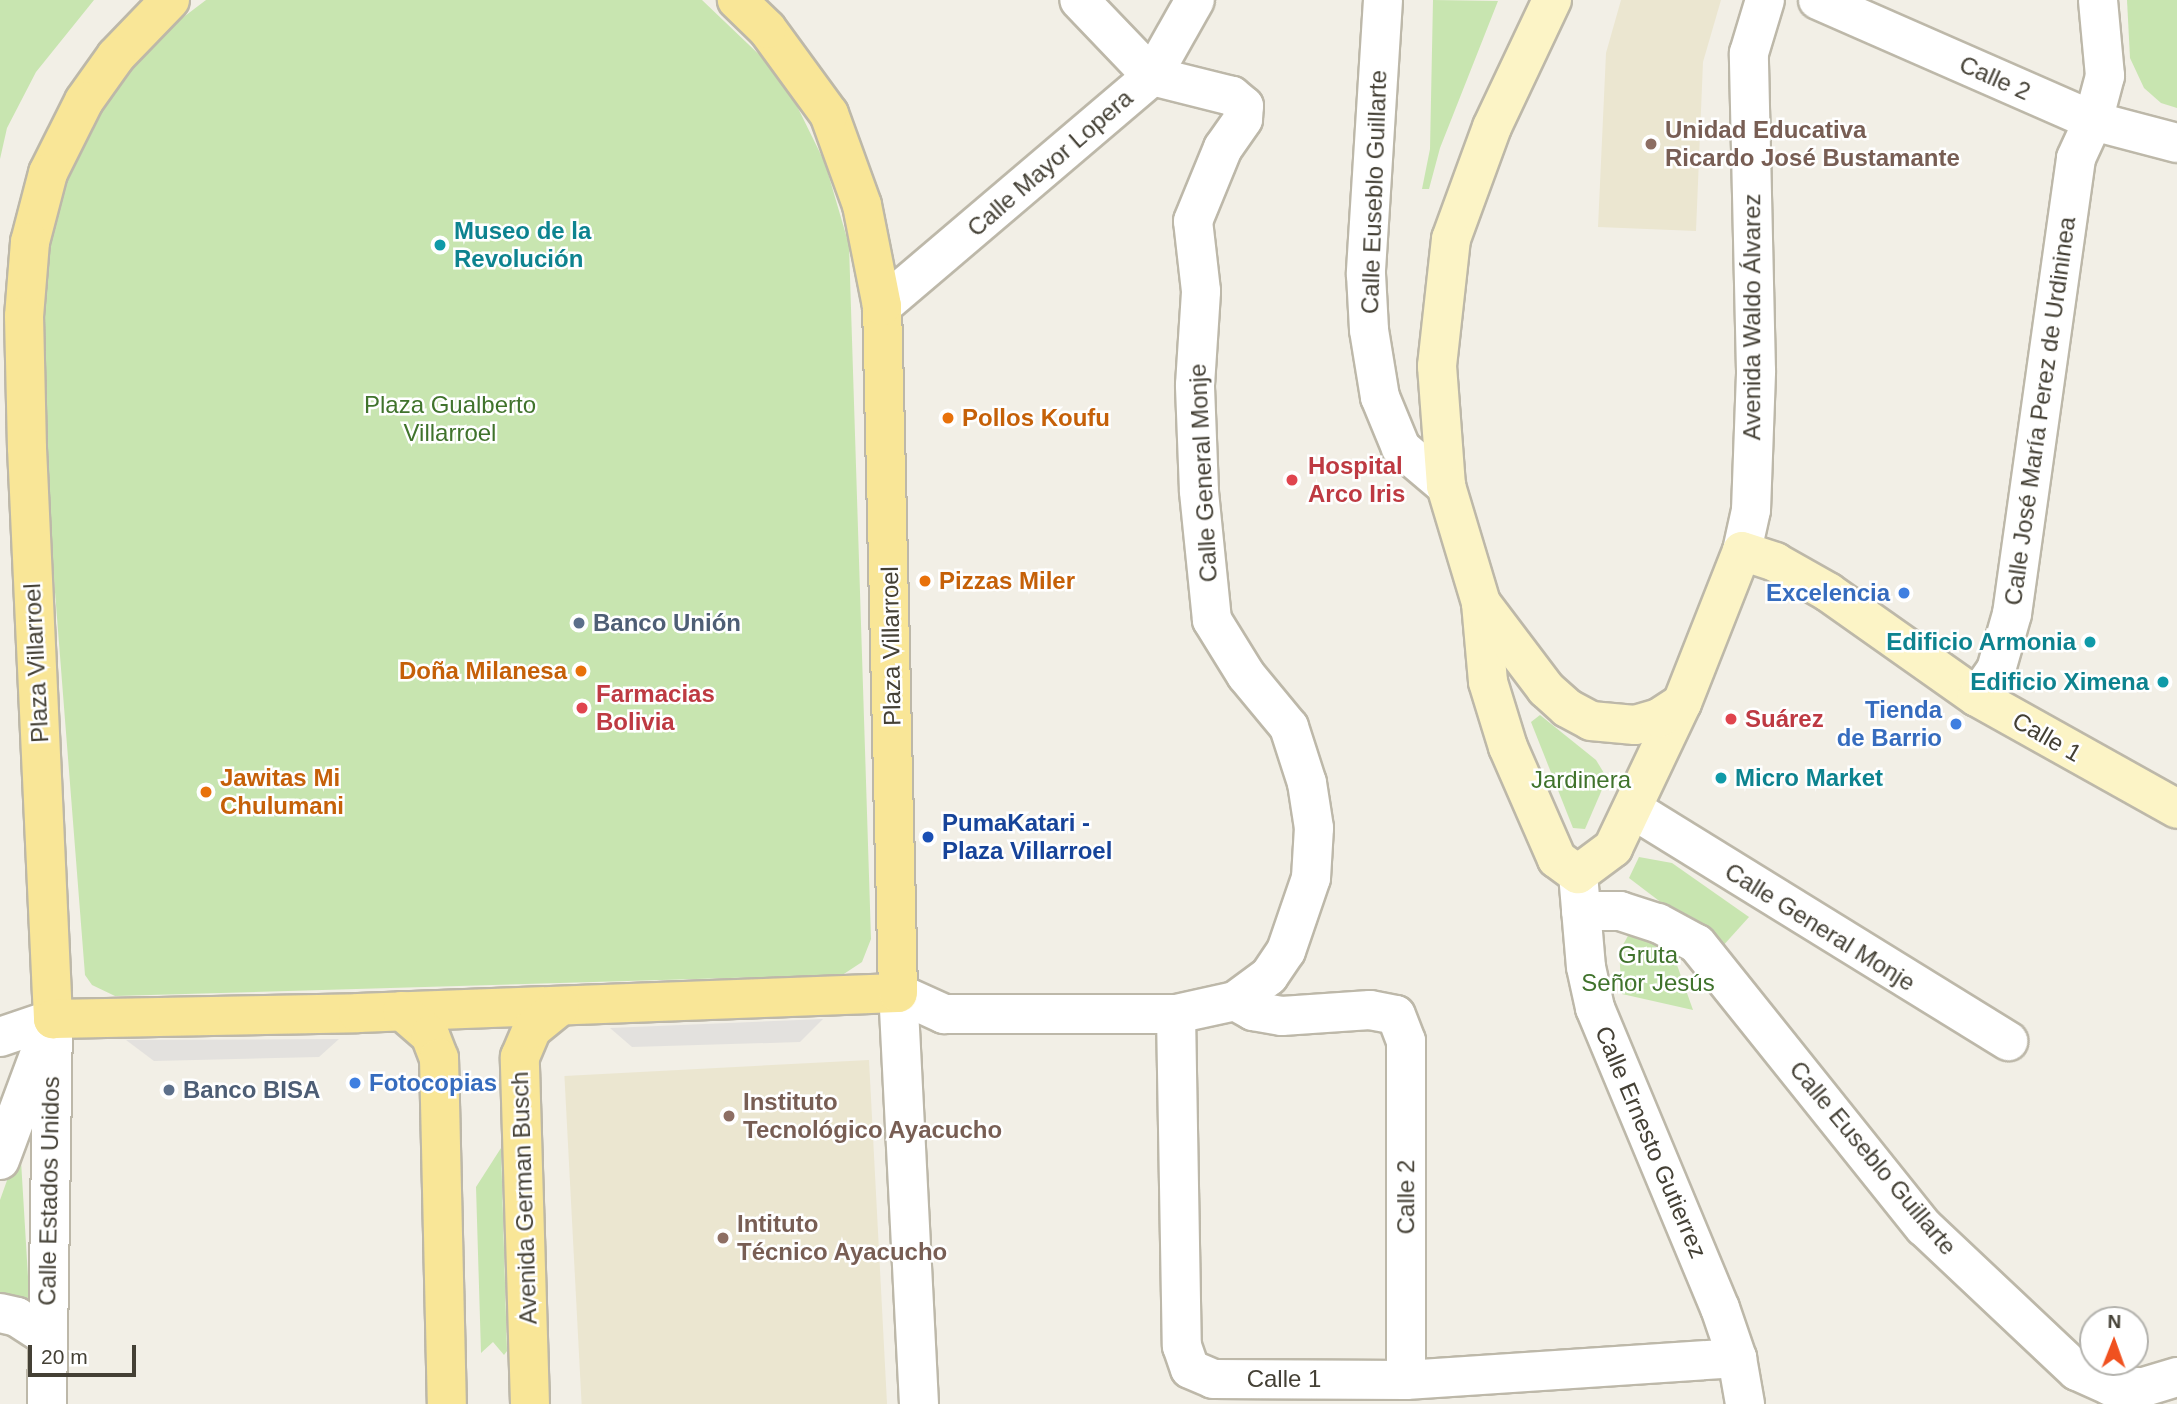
<!DOCTYPE html>
<meta charset="utf-8">
<style>
body{margin:0}
#map{position:relative;width:2177px;height:1404px;overflow:hidden;background:#f2efe6;font-family:Arial,sans-serif}
div>[style]{position:absolute}
.education>*{inset:0;background:#ebe6d0;transform-origin:0 0}
.green>*{inset:0;background:#c8e5b0}
.parking>*{inset:0;background:#e3e1de}
.roads{filter:drop-shadow(2px 0 #bdb8a9) drop-shadow(-2px 0 #bdb8a9) drop-shadow(0 2px #bdb8a9) drop-shadow(0 -2px #bdb8a9)}
.minor>*{height:38px;margin:-19px;padding:0 19px;transform-origin:19px;border-radius:19px;background:#fff}
.tertiary>*{height:38px;margin:-19px;padding:0 19px;transform-origin:19px;border-radius:19px;background:#fff}
.secondary>*{height:38px;margin:-19px;padding:0 19px;transform-origin:19px;border-radius:19px;background:#fcf4c6}
.primary>*{height:38px;margin:-19px;padding:0 19px;transform-origin:19px;border-radius:19px;background:#f9e697}
.dots>*{width:19px;height:19px;translate:-50% -50%;box-sizing:border-box;border:4px solid #fff;border-radius:50%}
span{translate:-50% -50%;white-space:nowrap;text-align:center;line-height:1.15;-webkit-text-stroke:5px #fff;paint-order:stroke}
.street-label{font-size:24px;color:#444035}
.education-label{font-size:24px;color:#785e54;font-weight:700}
.left{translate:0 -50%;text-align:left}
.culture-label{font-size:24px;color:#0d838f;font-weight:700}
.right{translate:-100% -50%;text-align:right}
.park-label{font-size:24px;color:#40732c}
.food-label{font-size:24px;color:#c56008;font-weight:700}
.health-label{font-size:24px;color:#be3a42;font-weight:700}
.shop-label{font-size:24px;color:#366cbe;font-weight:700}
.service-label{font-size:24px;color:#4e5e75;font-weight:700}
.transit-label{font-size:24px;color:#164399;font-weight:700}
.north{position:absolute;left:2079px;top:1306px;width:70px;height:70px;box-sizing:border-box;background:#fff;border:2px solid #b4b3ae;border-radius:50%;rotate:1deg;font-size:19px;font-weight:700;line-height:28px;text-align:center;color:#444035}
.north::after{content:'';display:block;margin:auto;width:24px;height:32px;background:#f0511f;clip-path:polygon(50% 0,100% 100%,50% 72%,0 100%)}
.scale{position:absolute;left:28px;top:1345px;width:108px;height:32px;box-sizing:border-box;border:4px solid #444035;border-top:0;padding-left:9px;font-size:21px;line-height:24px;white-space:nowrap;color:#444035;-webkit-text-stroke:5px #fff;paint-order:stroke}
</style>
<div id="map">
<div class="education">
<i style="clip-path:polygon(1621px 0,1721px 0,1703px 62px,1696px 231px,1598px 227px,1606px 53px)"></i>
<i style="left:869px;top:1060px;width:345px;height:305px;rotate:87deg"></i>
</div>
<div class="green">
<i style="clip-path:polygon(0 0,94px 0,36px 72px,7px 128px,0 159px)"></i>
<i style="clip-path:polygon(206px 0,702px 0,768px 63px,796px 104px,825px 163px,849px 245px,871px 939px,862px 962px,815px 993px,837px 975px,115px 996px,92px 985px,85px 975px,34px 324px,59px 178px,94px 113px,148px 44px)"></i>
<i style="clip-path:polygon(1433px 0,1498px 1px,1440px 148px,1429px 189px,1422px 189px,1430px 149px)"></i>
<i style="clip-path:polygon(2127px 0,2177px 0,2177px 108px,2161px 103px,2144px 88px,2130px 58px)"></i>
<i style="clip-path:polygon(1540px 715px,1596px 760px,1607px 778px,1585px 829px,1573px 828px,1531px 722px)"></i>
<i style="clip-path:polygon(1639px 857px,1672px 863px,1749px 917px,1721px 948px,1629px 878px)"></i>
<i style="clip-path:polygon(1646px 933px,1672px 951px,1693px 1010px,1622px 994px,1619px 952px,1629px 934px)"></i>
<i style="clip-path:polygon(20px 1144px,30px 1310px,12px 1296px,0 1294px,0 1200px)"></i>
<i style="clip-path:polygon(501px 1148px,507px 1351px,504px 1355px,493px 1342px,481px 1353px,476px 1187px)"></i>
</div>
<div class="parking">
<i style="clip-path:polygon(823px 1019px,800px 1042px,632px 1047px,610px 1028px)"></i>
<i style="clip-path:polygon(339px 1039px,319px 1057px,154px 1061px,126px 1040px)"></i>
</div>
<div class="roads">
<div class="minor">
<i style="left:1383px;top:0;width:275px;rotate:93.6deg"></i>
<i style="left:1366px;top:274px;width:56px;rotate:86.9deg"></i>
<i style="left:1369px;top:330px;width:68px;rotate:80.7deg"></i>
<i style="left:1380px;top:397px;width:55px;rotate:67.6deg"></i>
<i style="left:1401px;top:448px;width:59px;rotate:40.2deg"></i>
<i style="left:1818px;top:0;width:300px;rotate:23.7deg"></i>
<i style="left:2093px;top:121px;width:87px;rotate:14.7deg"></i>
<i style="left:882px;top:306px;width:355px;rotate:-40.4deg"></i>
<i style="left:1152px;top:76px;width:87px;rotate:-60.5deg"></i>
<i style="left:1742px;top:551px;width:42px;rotate:-77.6deg"></i>
<i style="left:1751px;top:510px;width:139px;rotate:-87.9deg"></i>
<i style="left:1756px;top:371px;width:318px;rotate:-91.3deg"></i>
<i style="left:1749px;top:53px;width:55px;rotate:-73.2deg"></i>
<i style="left:1977px;top:697px;width:33px;rotate:-55deg"></i>
<i style="left:1996px;top:670px;width:58px;rotate:-74.1deg"></i>
<i style="left:2012px;top:614px;width:460px;rotate:-82deg"></i>
<i style="left:2076px;top:158px;width:41px;rotate:-65.3deg"></i>
<i style="left:2093px;top:121px;width:47px;rotate:-75.1deg"></i>
<i style="left:2105px;top:76px;width:76px;rotate:-95.3deg"></i>
<i style="left:1634px;top:810px;width:440px;rotate:31.7deg"></i>
<i style="left:1581px;top:911px;width:39px"></i>
<i style="left:1620px;top:911px;width:40px;rotate:18deg"></i>
<i style="left:1658px;top:923px;width:44px;rotate:28.3deg"></i>
<i style="left:1697px;top:944px;width:363px;rotate:51.3deg"></i>
<i style="left:1924px;top:1227px;width:210px;rotate:43.3deg"></i>
<i style="left:2077px;top:1371px;width:36px;rotate:24deg"></i>
<i style="left:2110px;top:1386px;width:34px;rotate:2deg"></i>
<i style="left:2144px;top:1387px;width:34px;rotate:-17deg"></i>
<i style="left:1235px;top:1001px;width:21px;rotate:29deg"></i>
<i style="left:1253px;top:1011px;width:29px;rotate:10deg"></i>
<i style="left:1282px;top:1016px;width:88px;rotate:-3.9deg"></i>
<i style="left:1370px;top:1010px;width:26px;rotate:11deg"></i>
<i style="left:1396px;top:1015px;width:28px;rotate:69deg"></i>
<i style="left:1406px;top:1041px;width:339px;rotate:90deg"></i>
<i style="left:1176px;top:1014px;width:332px;rotate:89deg"></i>
<i style="left:1182px;top:1346px;width:24px;rotate:71deg"></i>
<i style="left:1190px;top:1369px;width:25px;rotate:23deg"></i>
<i style="left:1213px;top:1379px;width:193px;rotate:0.3deg"></i>
<i style="left:1406px;top:1380px;width:332px;rotate:-3.8deg"></i>
<i style="left:0;top:1037px;width:56px;rotate:-18.8deg"></i>
<i style="left:0;top:1160px;width:121px;rotate:-69.6deg"></i>
<i style="left:0;top:1313px;width:17px;rotate:13deg"></i>
<i style="left:17px;top:1317px;width:35px;rotate:33deg"></i>
<i style="left:47px;top:1404px;width:385px;rotate:-89.1deg"></i>
<i style="left:919px;top:1404px;width:412px;rotate:-92.9deg"></i>
<i style="left:898px;top:993px;width:51px;rotate:24.5deg"></i>
<i style="left:944px;top:1014px;width:232px"></i>
<i style="left:1176px;top:1014px;width:60px;rotate:-12.4deg"></i>
<i style="left:1235px;top:1001px;width:42px;rotate:-36.3deg"></i>
<i style="left:1269px;top:976px;width:30px;rotate:-56deg"></i>
<i style="left:1286px;top:951px;width:77px;rotate:-71.1deg"></i>
<i style="left:1311px;top:878px;width:50px;rotate:-86.6deg"></i>
<i style="left:1314px;top:828px;width:46px;rotate:-98.8deg"></i>
<i style="left:1307px;top:783px;width:59px;rotate:-107.8deg"></i>
<i style="left:1289px;top:727px;width:67px;rotate:-129.6deg"></i>
<i style="left:1246px;top:675px;width:65px;rotate:-121.7deg"></i>
<i style="left:1212px;top:620px;width:130px;rotate:-95.8deg"></i>
<i style="left:1199px;top:491px;width:106px;rotate:-92.2deg"></i>
<i style="left:1195px;top:385px;width:94px;rotate:-86.3deg"></i>
<i style="left:1201px;top:291px;width:70px;rotate:-96.5deg"></i>
<i style="left:1193px;top:221px;width:79px;rotate:-67.7deg"></i>
<i style="left:1223px;top:148px;width:35px;rotate:-55deg"></i>
<i style="left:1243px;top:119px;width:13px;rotate:-86deg"></i>
<i style="left:1244px;top:106px;width:16px;rotate:-140deg"></i>
<i style="left:1232px;top:96px;width:82px;rotate:-166deg"></i>
<i style="left:1152px;top:76px;width:105px;rotate:-133.8deg"></i>
</div>
<div class="tertiary">
<i style="left:1578px;top:874px;width:93px;rotate:85.1deg"></i>
<i style="left:1586px;top:967px;width:42px;rotate:77.6deg"></i>
<i style="left:1595px;top:1008px;width:325px;rotate:67.4deg"></i>
<i style="left:1720px;top:1308px;width:53px;rotate:71.2deg"></i>
<i style="left:1737px;top:1358px;width:47px;rotate:80.1deg"></i>
</div>
<div class="secondary">
<i style="left:1552px;top:0;width:140px;rotate:115.3deg"></i>
<i style="left:1492px;top:127px;width:119px;rotate:110.1deg"></i>
<i style="left:1451px;top:239px;width:128px;rotate:96.3deg"></i>
<i style="left:1437px;top:366px;width:120px;rotate:85.7deg"></i>
<i style="left:1446px;top:486px;width:122px;rotate:73.3deg"></i>
<i style="left:1481px;top:603px;width:79px;rotate:84.9deg"></i>
<i style="left:1488px;top:682px;width:68px;rotate:72.9deg"></i>
<i style="left:1508px;top:747px;width:122px;rotate:66.4deg"></i>
<i style="left:1557px;top:859px;width:26px;rotate:36deg"></i>
<i style="left:1578px;top:874px;width:44px;rotate:-36.6deg"></i>
<i style="left:1613px;top:848px;width:161px;rotate:-64.6deg"></i>
<i style="left:1682px;top:703px;width:163px;rotate:-68.5deg"></i>
<i style="left:1742px;top:551px;width:35px;rotate:18deg"></i>
<i style="left:1775px;top:562px;width:61px;rotate:29.5deg"></i>
<i style="left:1828px;top:592px;width:182px;rotate:35.2deg"></i>
<i style="left:1977px;top:697px;width:229px;rotate:29.2deg"></i>
<i style="left:1481px;top:603px;width:108px;rotate:52.9deg"></i>
<i style="left:1546px;top:689px;width:28px;rotate:42deg"></i>
<i style="left:1567px;top:708px;width:27px;rotate:28deg"></i>
<i style="left:1591px;top:721px;width:44px;rotate:5.2deg"></i>
<i style="left:1635px;top:725px;width:25px;rotate:-16deg"></i>
<i style="left:1659px;top:718px;width:27px;rotate:-33deg"></i>
</div>
<div class="primary">
<i style="left:170px;top:0;width:78px;rotate:134deg"></i>
<i style="left:116px;top:56px;width:55px;rotate:125.4deg"></i>
<i style="left:84px;top:101px;width:80px;rotate:116.6deg"></i>
<i style="left:48px;top:173px;width:71px;rotate:104.6deg"></i>
<i style="left:30px;top:242px;width:74px;rotate:94.6deg"></i>
<i style="left:24px;top:316px;width:132px;rotate:88.7deg"></i>
<i style="left:27px;top:448px;width:572px;rotate:87.39deg"></i>
<i style="left:53px;top:1019px;width:305px;rotate:-1.1deg"></i>
<i style="left:358px;top:1013px;width:540px;rotate:-2.12deg"></i>
<i style="left:898px;top:993px;width:687px;rotate:-91.33deg"></i>
<i style="left:882px;top:306px;width:103px;rotate:-101.2deg"></i>
<i style="left:862px;top:205px;width:97px;rotate:-109.9deg"></i>
<i style="left:829px;top:114px;width:105px;rotate:-126.1deg"></i>
<i style="left:767px;top:29px;width:42px;rotate:-136deg"></i>
<i style="left:402px;top:1011px;width:37px;rotate:41deg"></i>
<i style="left:430px;top:1035px;width:25px;rotate:69deg"></i>
<i style="left:439px;top:1058px;width:346px;rotate:88.7deg"></i>
<i style="left:530px;top:1404px;width:347px;rotate:-91.7deg"></i>
<i style="left:520px;top:1057px;width:30px;rotate:-67deg"></i>
<i style="left:532px;top:1029px;width:36px;rotate:-39deg"></i>
</div>
</div>
<div class="dots">
<i style="left:1651px;top:144px;background:#8d6e63"></i>
<i style="left:440px;top:245px;background:#0f9aa8"></i>
<i style="left:948px;top:418px;background:#e8710a"></i>
<i style="left:1292px;top:480px;background:#e0444e"></i>
<i style="left:925px;top:581px;background:#e8710a"></i>
<i style="left:1904px;top:593px;background:#3f7fe0"></i>
<i style="left:579px;top:623px;background:#5c6f8a"></i>
<i style="left:2090px;top:642px;background:#0f9aa8"></i>
<i style="left:581px;top:671px;background:#e8710a"></i>
<i style="left:2163px;top:682px;background:#0f9aa8"></i>
<i style="left:582px;top:708px;background:#e0444e"></i>
<i style="left:1731px;top:719px;background:#e0444e"></i>
<i style="left:1956px;top:724px;background:#3f7fe0"></i>
<i style="left:1721px;top:778px;background:#0f9aa8"></i>
<i style="left:206px;top:792px;background:#e8710a"></i>
<i style="left:928px;top:837px;background:#1a4fb4"></i>
<i style="left:355px;top:1083px;background:#3f7fe0"></i>
<i style="left:169px;top:1090px;background:#5c6f8a"></i>
<i style="left:729px;top:1116px;background:#8d6e63"></i>
<i style="left:723px;top:1238px;background:#8d6e63"></i>
</div>
<div class="street-label">
<span style="left:1995px;top:78px;rotate:24deg">Calle 2</span>
<span style="left:1050px;top:163px;rotate:-41deg">Calle Mayor Lopera</span>
<span style="left:1374px;top:192px;rotate:-88deg">Calle Euseblo Guillarte</span>
<span style="left:1752px;top:317px;rotate:-90deg">Avenida Waldo Álvarez</span>
<span style="left:2040px;top:411px;rotate:-82deg">Calle José María Perez de Urdininea</span>
<span style="left:1203px;top:473px;rotate:-93deg">Calle General Monje</span>
<span style="left:891px;top:646px;rotate:-91deg">Plaza Villarroel</span>
<span style="left:36px;top:663px;rotate:-93deg">Plaza Villarroel</span>
<span style="left:2047px;top:737px;rotate:30deg">Calle 1</span>
<span style="left:1820px;top:927px;rotate:32deg">Calle General Monje</span>
<span style="left:1651px;top:1142px;rotate:67deg">Calle Ernesto Gutierrez</span>
<span style="left:1873px;top:1158px;rotate:50deg">Calle Euseblo Guillarte</span>
<span style="left:49px;top:1191px;rotate:-89deg">Calle Estados Unidos</span>
<span style="left:1406px;top:1197px;rotate:-90deg">Calle 2</span>
<span style="left:524px;top:1198px;rotate:-92deg">Avenida German Busch</span>
<span style="left:1284px;top:1379px">Calle 1</span>
</div>
<div class="education-label">
<span class="left" style="left:1665px;top:144px">Unidad Educativa<br>Ricardo José Bustamante</span>
<span class="left" style="left:743px;top:1116px">Instituto<br>Tecnológico Ayacucho</span>
<span class="left" style="left:737px;top:1238px">Intituto<br>Técnico Ayacucho</span>
</div>
<div class="culture-label">
<span class="left" style="left:454px;top:245px">Museo de la<br>Revolución</span>
<span class="right" style="left:2076px;top:642px">Edificio Armonia</span>
<span class="right" style="left:2149px;top:682px">Edificio Ximena</span>
<span class="left" style="left:1735px;top:778px">Micro Market</span>
</div>
<div class="park-label">
<span style="left:450px;top:419px">Plaza Gualberto<br>Villarroel</span>
<span style="left:1581px;top:780px">Jardinera</span>
<span style="left:1648px;top:969px">Gruta<br>Señor Jesús</span>
</div>
<div class="food-label">
<span class="left" style="left:962px;top:418px">Pollos Koufu</span>
<span class="left" style="left:939px;top:581px">Pizzas Miler</span>
<span class="right" style="left:567px;top:671px">Doña Milanesa</span>
<span class="left" style="left:220px;top:792px">Jawitas Mi<br>Chulumani</span>
</div>
<div class="health-label">
<span class="left" style="left:1308px;top:480px">Hospital<br>Arco Iris</span>
<span class="left" style="left:596px;top:708px">Farmacias<br>Bolivia</span>
<span class="left" style="left:1745px;top:719px">Suárez</span>
</div>
<div class="shop-label">
<span class="right" style="left:1890px;top:593px">Excelencia</span>
<span class="right" style="left:1942px;top:724px">Tienda<br>de Barrio</span>
<span class="left" style="left:369px;top:1083px">Fotocopias</span>
</div>
<div class="service-label">
<span class="left" style="left:593px;top:623px">Banco Unión</span>
<span class="left" style="left:183px;top:1090px">Banco BISA</span>
</div>
<div class="transit-label">
<span class="left" style="left:942px;top:837px">PumaKatari -<br>Plaza Villarroel</span>
</div>
<div class="north">N</div>
<div class="scale">20 m</div>
</div>
